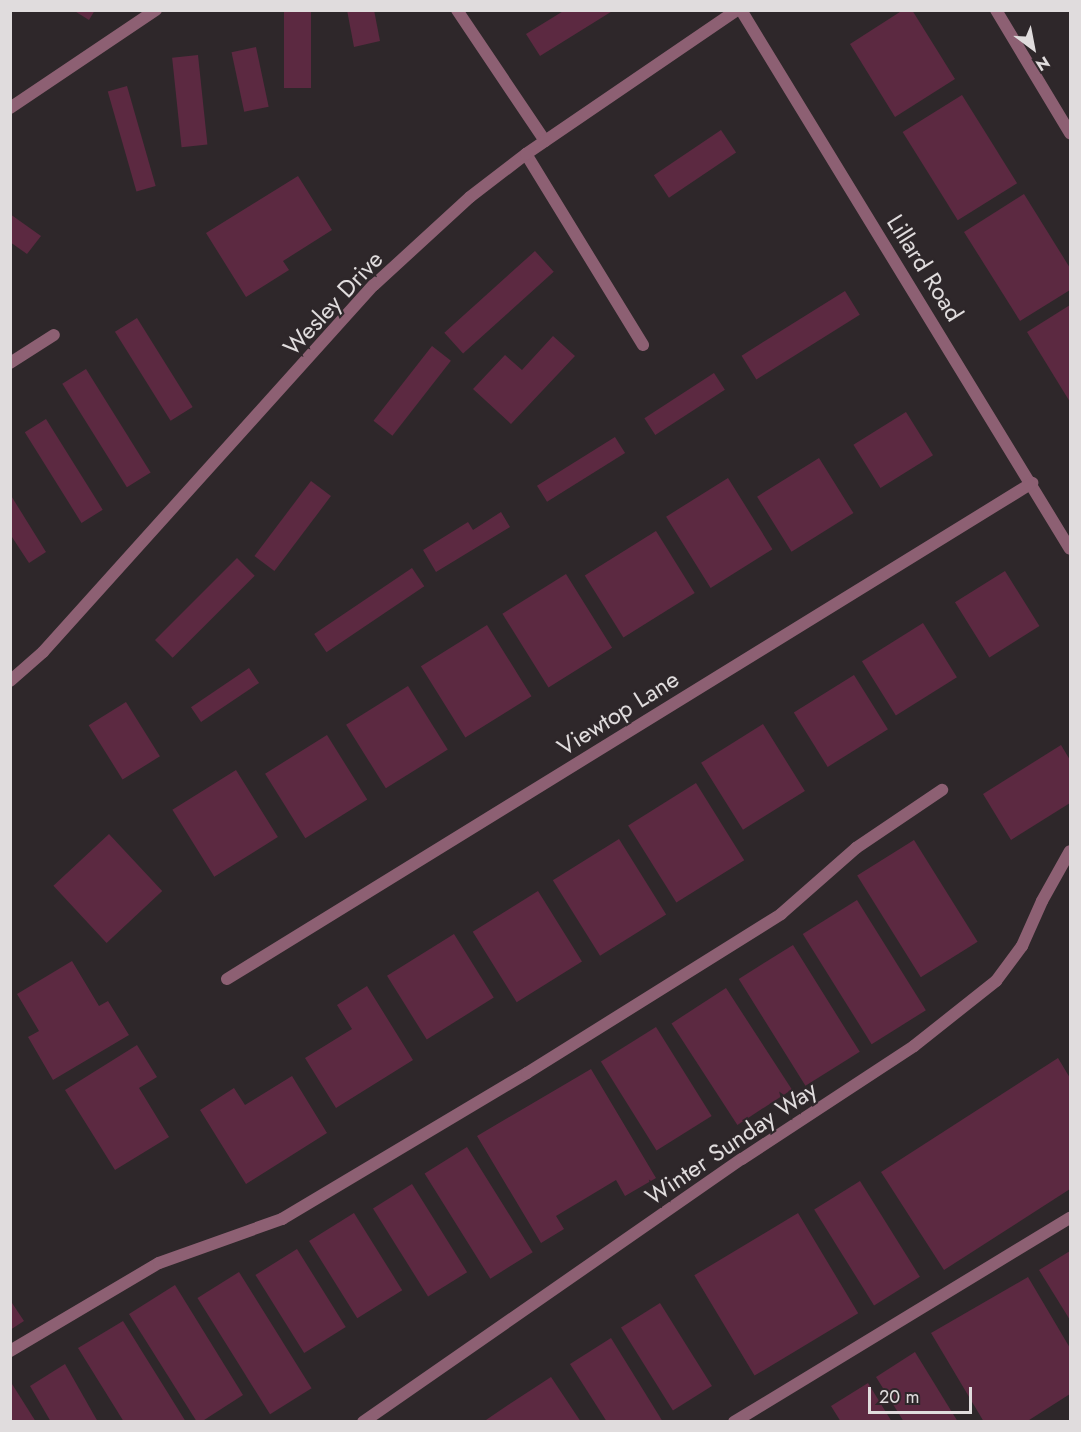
<!DOCTYPE html>
<style>
body{margin:0}
#map{position:relative;width:1081px;height:1432px;overflow:hidden;background:#2e272a;font-family:Jost,sans-serif}
div>[style]{position:absolute}
.building>*{inset:0;background:#5c2941;transform-origin:0 0}
.lane>*{height:12px;margin:-6px;padding:0 6px;transform-origin:6px;border-radius:6px;background:#8d6073}
.street>*{height:12px;margin:-6px;padding:0 6px;transform-origin:6px;border-radius:6px;background:#8d6073}
span{translate:-50% -50%;white-space:nowrap;text-align:center;line-height:1.15;-webkit-text-stroke:4.5px #2e272a;paint-order:stroke}
.street-label{font-size:24px;color:#e0dcdd}
.frame{position:absolute;inset:0;border:12px solid #e0dcdd;pointer-events:none}
.north{position:absolute;left:1003px;top:18px;width:60px;height:60px;-webkit-text-stroke:4px #2e272a;paint-order:stroke;rotate:148deg;font-size:16px;font-weight:700;line-height:24px;text-align:center;color:#e0dcdd}
.north::after{content:'';display:block;margin:auto;width:21px;height:27px;background:#e0dcdd;clip-path:polygon(50% 0,100% 100%,50% 72%,0 100%)}
.scale{position:absolute;left:868px;top:1387px;width:104px;height:27px;box-sizing:border-box;border:3px solid #e0dcdd;border-top:0;padding-left:8px;font-size:18px;line-height:21px;white-space:nowrap;color:#e0dcdd;-webkit-text-stroke:4px #2e272a;paint-order:stroke}
</style>
<div id="map">
<div class="building">
<i style="clip-path:polygon(73px 10px,95px 10px,89px 20px)"></i>
<i style="left:284px;top:10px;width:27px;height:78px"></i>
<i style="clip-path:polygon(347px 10px,374px 10px,380px 41px,354px 47px)"></i>
<i style="clip-path:polygon(565px 10px,614px 10px,540px 56px,526px 34px)"></i>
<i style="clip-path:polygon(903px 10px,912px 10px,955px 79px,895px 117px,850px 44px)"></i>
<i style="left:256px;top:47px;width:61px;height:25px;rotate:78deg"></i>
<i style="left:198px;top:55px;width:90px;height:26px;rotate:84deg"></i>
<i style="left:127px;top:86px;width:104px;height:20px;rotate:74deg"></i>
<i style="left:962px;top:95px;width:104px;height:70px;rotate:58deg"></i>
<i style="left:721px;top:130px;width:27px;height:81px;rotate:56deg"></i>
<i style="clip-path:polygon(298px 176px,332px 230px,283px 261px,289px 270px,246px 297px,206px 233px)"></i>
<i style="clip-path:polygon(1024px 194px,1070px 268px,1070px 290px,1020px 321px,964px 232px)"></i>
<i style="clip-path:polygon(10px 214px,41px 236px,27px 254px,10px 242px)"></i>
<i style="left:535px;top:251px;width:28px;height:122px;rotate:48deg"></i>
<i style="left:845px;top:291px;width:28px;height:122px;rotate:58deg"></i>
<i style="clip-path:polygon(1070px 305px,1070px 402px,1027px 332px)"></i>
<i style="left:137px;top:318px;width:105px;height:26px;rotate:58deg"></i>
<i style="clip-path:polygon(553px 336px,575px 356px,511px 424px,473px 389px,505px 355px,522px 370px)"></i>
<i style="left:432px;top:346px;width:24px;height:95px;rotate:38deg"></i>
<i style="left:86px;top:369px;width:122px;height:28px;rotate:58deg"></i>
<i style="left:714px;top:373px;width:20px;height:83px;rotate:57deg"></i>
<i style="left:906px;top:412px;width:51px;height:62px;rotate:58deg"></i>
<i style="left:46px;top:419px;width:107px;height:25px;rotate:58deg"></i>
<i style="left:615px;top:437px;width:19px;height:92px;rotate:58deg"></i>
<i style="left:819px;top:458px;width:65px;height:73px;rotate:58deg"></i>
<i style="left:728px;top:478px;width:84px;height:73px;rotate:58deg"></i>
<i style="left:311px;top:481px;width:25px;height:94px;rotate:37deg"></i>
<i style="clip-path:polygon(10px 494px,46px 552px,29px 563px,10px 534px)"></i>
<i style="clip-path:polygon(501px 512px,510px 527px,436px 572px,423px 550px,468px 522px,473px 530px)"></i>
<i style="left:656px;top:531px;width:73px;height:84px;rotate:58deg"></i>
<i style="left:237px;top:558px;width:25px;height:116px;rotate:45deg"></i>
<i style="left:412px;top:568px;width:22px;height:118px;rotate:56deg"></i>
<i style="left:1005px;top:571px;width:65px;height:59px;rotate:58deg"></i>
<i style="left:566px;top:574px;width:87px;height:75px;rotate:58deg"></i>
<i style="left:923px;top:623px;width:64px;height:72px;rotate:58deg"></i>
<i style="left:487px;top:625px;width:84px;height:78px;rotate:58deg"></i>
<i style="left:249px;top:668px;width:18px;height:70px;rotate:56deg"></i>
<i style="left:854px;top:675px;width:64px;height:71px;rotate:58deg"></i>
<i style="left:408px;top:686px;width:75px;height:73px;rotate:58deg"></i>
<i style="left:126px;top:702px;width:64px;height:44px;rotate:58deg"></i>
<i style="left:763px;top:724px;width:79px;height:73px;rotate:58deg"></i>
<i style="left:327px;top:735px;width:76px;height:73px;rotate:58deg"></i>
<i style="clip-path:polygon(1061px 745px,1070px 760px,1070px 803px,1011px 840px,983px 794px)"></i>
<i style="left:236px;top:770px;width:79px;height:75px;rotate:58deg"></i>
<i style="left:696px;top:783px;width:91px;height:80px;rotate:58deg"></i>
<i style="left:109px;top:834px;width:78px;height:76px;rotate:47deg"></i>
<i style="left:619px;top:839px;width:89px;height:78px;rotate:58deg"></i>
<i style="left:914px;top:840px;width:120px;height:67px;rotate:58deg"></i>
<i style="left:538px;top:891px;width:83px;height:77px;rotate:58deg"></i>
<i style="left:857px;top:900px;width:130px;height:64px;rotate:58deg"></i>
<i style="left:454px;top:934px;width:75px;height:79px;rotate:58deg"></i>
<i style="left:793px;top:945px;width:126px;height:64px;rotate:58deg"></i>
<i style="clip-path:polygon(72px 961px,99px 1006px,108px 1001px,129px 1035px,53px 1080px,28px 1037px,39px 1031px,17px 994px)"></i>
<i style="clip-path:polygon(367px 986px,413px 1060px,336px 1108px,305px 1058px,352px 1029px,337px 1005px)"></i>
<i style="left:726px;top:988px;width:121px;height:65px;rotate:57deg"></i>
<i style="left:656px;top:1027px;width:105px;height:65px;rotate:58deg"></i>
<i style="clip-path:polygon(137px 1045px,157px 1077px,139px 1088px,169px 1137px,115px 1170px,65px 1090px)"></i>
<i style="clip-path:polygon(1058px 1058px,1070px 1078px,1070px 1189px,944px 1270px,881px 1172px)"></i>
<i style="clip-path:polygon(591px 1069px,656px 1178px,625px 1196px,616px 1180px,556px 1216px,564px 1229px,541px 1243px,477px 1136px)"></i>
<i style="clip-path:polygon(292px 1076px,327px 1133px,246px 1184px,200px 1110px,234px 1088px,245px 1105px)"></i>
<i style="left:467px;top:1147px;width:124px;height:50px;rotate:58deg"></i>
<i style="left:860px;top:1181px;width:113px;height:54px;rotate:58deg"></i>
<i style="left:412px;top:1184px;width:104px;height:46px;rotate:58deg"></i>
<i style="left:354px;top:1213px;width:91px;height:53px;rotate:58deg"></i>
<i style="left:798px;top:1213px;width:117px;height:121px;rotate:59deg"></i>
<i style="left:297px;top:1249px;width:92px;height:49px;rotate:58deg"></i>
<i style="clip-path:polygon(1070px 1251px,1070px 1320px,1039px 1270px)"></i>
<i style="left:239px;top:1272px;width:137px;height:49px;rotate:58deg"></i>
<i style="clip-path:polygon(1028px 1277px,1070px 1348px,1070px 1394px,1026px 1422px,984px 1422px,931px 1333px)"></i>
<i style="clip-path:polygon(175px 1285px,243px 1395px,201px 1422px,197px 1422px,129px 1314px)"></i>
<i style="clip-path:polygon(10px 1300px,24px 1321px,10px 1330px)"></i>
<i style="left:660px;top:1303px;width:98px;height:46px;rotate:58deg"></i>
<i style="clip-path:polygon(123px 1321px,186px 1422px,124px 1422px,78px 1348px)"></i>
<i style="clip-path:polygon(611px 1338px,663px 1422px,607px 1422px,570px 1364px)"></i>
<i style="clip-path:polygon(915px 1352px,958px 1422px,904px 1422px,876px 1377px)"></i>
<i style="clip-path:polygon(65px 1364px,98px 1422px,51px 1422px,30px 1386px)"></i>
<i style="clip-path:polygon(551px 1377px,581px 1422px,483px 1422px,508px 1405px)"></i>
<i style="clip-path:polygon(868px 1383px,892px 1422px,841px 1422px,831px 1406px)"></i>
<i style="clip-path:polygon(12px 1384px,36px 1422px,10px 1422px)"></i>
</div>
<div class="lane">
<i style="left:996px;top:10px;width:144px;rotate:59deg"></i>
<i style="left:526px;top:154px;width:224px;rotate:58.5deg"></i>
<i style="left:10px;top:363px;width:52px;rotate:-32.5deg"></i>
<i style="left:10px;top:1351px;width:173px;rotate:-30.6deg"></i>
<i style="left:159px;top:1263px;width:131px;rotate:-19.7deg"></i>
<i style="left:282px;top:1219px;width:285px;rotate:-30.8deg"></i>
<i style="left:527px;top:1073px;width:300px;rotate:-32deg"></i>
<i style="left:781px;top:914px;width:100px;rotate:-41.3deg"></i>
<i style="left:856px;top:848px;width:104px;rotate:-34deg"></i>
<i style="left:734px;top:1422px;width:393px;rotate:-31.3deg"></i>
</div>
<div class="street">
<i style="left:457px;top:10px;width:158px;rotate:56.1deg"></i>
<i style="left:741px;top:10px;width:631px;rotate:58.6deg"></i>
<i style="left:10px;top:108px;width:176px;rotate:-33.9deg"></i>
<i style="left:10px;top:681px;width:44px;rotate:-41.3deg"></i>
<i style="left:43px;top:652px;width:494px;rotate:-48deg"></i>
<i style="left:374px;top:285px;width:130px;rotate:-42.5deg"></i>
<i style="left:470px;top:197px;width:71px;rotate:-37.5deg"></i>
<i style="left:526px;top:154px;width:255px;rotate:-34.3deg"></i>
<i style="left:227px;top:979px;width:946px;rotate:-31.64deg"></i>
<i style="left:363px;top:1422px;width:461px;rotate:-34.8deg"></i>
<i style="left:742px;top:1159px;width:206px;rotate:-33.3deg"></i>
<i style="left:914px;top:1046px;width:105px;rotate:-38.4deg"></i>
<i style="left:996px;top:981px;width:44px;rotate:-53.4deg"></i>
<i style="left:1022px;top:946px;width:49px;rotate:-66deg"></i>
<i style="left:1042px;top:901px;width:57px;rotate:-60.8deg"></i>
</div>
<div class="street-label">
<span style="left:925px;top:268px;rotate:58deg">Lillard Road</span>
<span style="left:333px;top:303px;rotate:-47deg">Wesley Drive</span>
<span style="left:618px;top:713px;rotate:-32deg">Viewtop Lane</span>
<span style="left:731px;top:1143px;rotate:-34deg">Winter Sunday Way</span>
</div>
<div class="frame"></div>
<div class="north">N</div>
<div class="scale">20 m</div>
</div>
